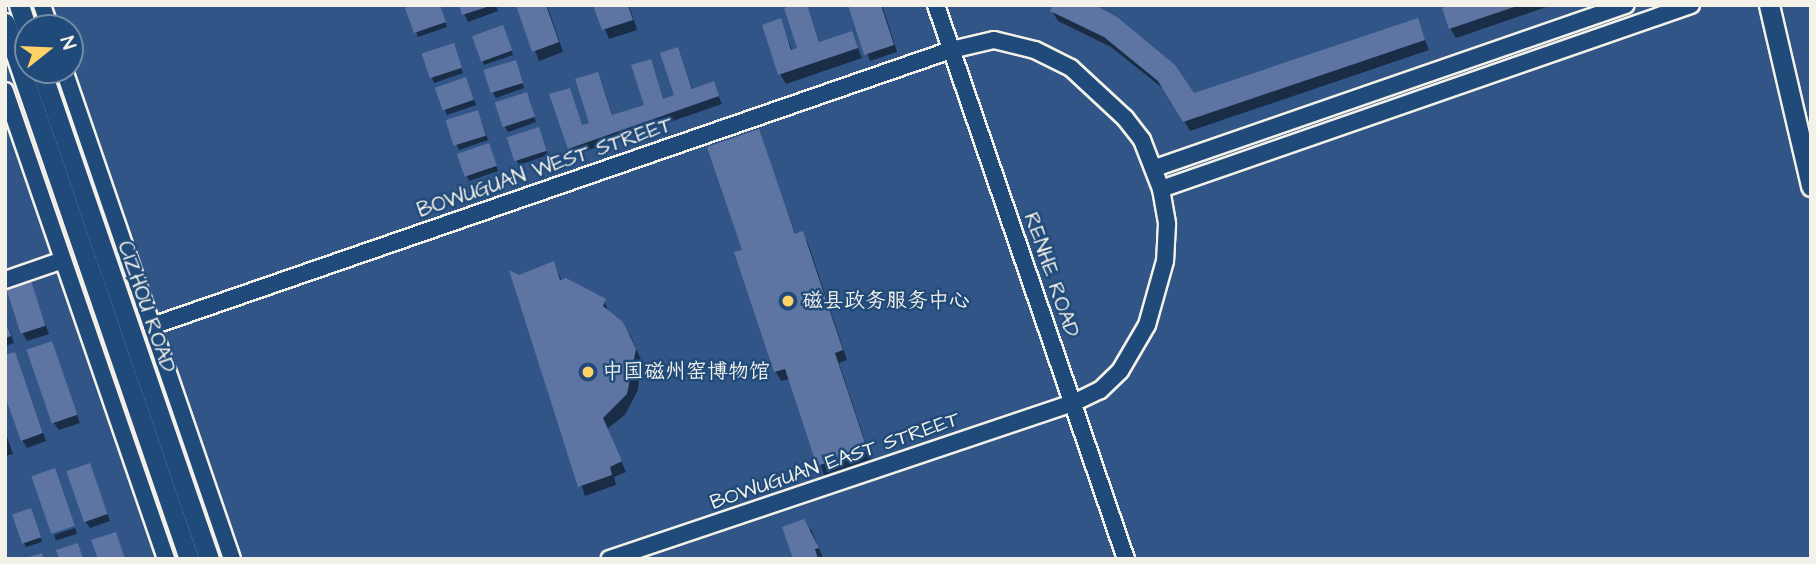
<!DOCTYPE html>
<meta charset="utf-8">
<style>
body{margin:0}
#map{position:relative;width:1816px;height:564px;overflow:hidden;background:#305586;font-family:"Architects Daughter","LXGW WenKai TC",sans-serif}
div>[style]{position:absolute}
.shadow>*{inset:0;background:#0007;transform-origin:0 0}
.building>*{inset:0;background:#5e75a4;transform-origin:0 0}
.roads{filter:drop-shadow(2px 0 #f4f1e8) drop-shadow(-2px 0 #f4f1e8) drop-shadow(0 2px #f4f1e8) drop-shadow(0 -2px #f4f1e8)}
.minor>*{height:16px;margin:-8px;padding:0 8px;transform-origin:8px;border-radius:8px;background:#1f4a7a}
.major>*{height:19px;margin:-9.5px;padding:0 9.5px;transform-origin:9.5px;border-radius:9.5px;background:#1f4a7a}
.dots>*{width:19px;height:19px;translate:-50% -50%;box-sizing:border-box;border:4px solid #1f4a7a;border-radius:50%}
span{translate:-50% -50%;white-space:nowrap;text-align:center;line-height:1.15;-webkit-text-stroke:5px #1f4a7a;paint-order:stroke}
.street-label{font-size:21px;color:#f4f1e8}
.poi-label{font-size:21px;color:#f4f1e8}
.left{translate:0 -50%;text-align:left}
.frame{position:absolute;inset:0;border:7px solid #f4f1e8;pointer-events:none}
.north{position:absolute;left:14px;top:14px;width:70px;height:70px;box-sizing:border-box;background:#1f4a7a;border:2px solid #748da6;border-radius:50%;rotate:72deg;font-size:19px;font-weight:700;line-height:28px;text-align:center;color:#f4f1e8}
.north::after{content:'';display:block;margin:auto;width:24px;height:32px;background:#ffd166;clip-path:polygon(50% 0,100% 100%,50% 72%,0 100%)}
</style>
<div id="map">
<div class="shadow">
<i style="clip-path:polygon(407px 5px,439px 5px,447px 27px,418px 37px)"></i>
<i style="clip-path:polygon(460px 5px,496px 5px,498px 11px,468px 22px)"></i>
<i style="clip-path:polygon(518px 5px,547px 5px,563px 52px,539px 61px)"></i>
<i style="clip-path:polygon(595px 5px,629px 5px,637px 30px,609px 39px)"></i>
<i style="clip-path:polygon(806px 5px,820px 43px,852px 33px,862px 58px,786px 84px,780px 74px,780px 20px,793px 52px,799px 50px)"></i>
<i style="clip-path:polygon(850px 5px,882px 5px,897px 52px,870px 61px)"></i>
<i style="clip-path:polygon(1088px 5px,1193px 95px,1417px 20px,1429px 50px,1190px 131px,1166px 91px,1111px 47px,1058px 21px,1052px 11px)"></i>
<i style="clip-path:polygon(1454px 5px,1552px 5px,1456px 38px,1450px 28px)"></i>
<i style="clip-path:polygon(505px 32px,513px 55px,484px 65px,482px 60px)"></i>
<i style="clip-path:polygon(455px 50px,463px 73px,434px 83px,432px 78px)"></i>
<i style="clip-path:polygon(680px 53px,693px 90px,713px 83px,722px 104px,574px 155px,570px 148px,583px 127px,592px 124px,601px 81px,613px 117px,676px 96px)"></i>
<i style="clip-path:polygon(517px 67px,524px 88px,496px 98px,493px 93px)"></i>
<i style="clip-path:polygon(468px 84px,476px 105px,447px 115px,437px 89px)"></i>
<i style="clip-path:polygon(529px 98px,536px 122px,508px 132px,505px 127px)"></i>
<i style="clip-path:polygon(480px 117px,488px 140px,459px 150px,448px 122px)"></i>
<i style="clip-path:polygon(758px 131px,796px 235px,802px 233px,808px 243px,847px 360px,839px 363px,871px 459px,824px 475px,790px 379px,781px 381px,776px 372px,736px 254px,744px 251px)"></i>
<i style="clip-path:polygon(541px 134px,548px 155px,519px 165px,517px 161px)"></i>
<i style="clip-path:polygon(491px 150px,498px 171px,469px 181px,459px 155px)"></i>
<i style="clip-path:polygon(554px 264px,562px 281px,604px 300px,609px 314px,630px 335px,641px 360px,638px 390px,625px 415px,607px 429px,626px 472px,614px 477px,616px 485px,585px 496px,512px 273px,519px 277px)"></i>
<i style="clip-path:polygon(30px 283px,49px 334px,27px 341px,23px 334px)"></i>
<i style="clip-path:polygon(5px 319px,14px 343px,5px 346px)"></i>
<i style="clip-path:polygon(51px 343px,80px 423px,59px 430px,54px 423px)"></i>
<i style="clip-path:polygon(15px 354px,46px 441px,27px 448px,22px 440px)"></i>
<i style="clip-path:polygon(5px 431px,13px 454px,5px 456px)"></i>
<i style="clip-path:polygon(89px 465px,110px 521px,90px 528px,85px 521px)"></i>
<i style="clip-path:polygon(33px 515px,42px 542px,26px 547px,24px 543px)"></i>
<i style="left:75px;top:528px;width:6px;height:22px;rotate:72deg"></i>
<i style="clip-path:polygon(811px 529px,823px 558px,795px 559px,809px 530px)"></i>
</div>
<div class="building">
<i style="clip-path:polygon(413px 5px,440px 5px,446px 22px,414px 33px,405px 8px)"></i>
<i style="clip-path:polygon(459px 5px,490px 5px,490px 6px,462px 15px)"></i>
<i style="clip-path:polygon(516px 5px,546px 5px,559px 42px,532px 52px)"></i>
<i style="clip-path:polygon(593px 5px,628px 5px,633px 20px,602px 30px)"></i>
<i style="clip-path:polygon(793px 5px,807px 5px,819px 42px,852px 31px,858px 48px,778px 75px,762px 25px,781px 18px,791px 50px,797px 48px,784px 8px)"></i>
<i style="clip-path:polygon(848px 5px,881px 5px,894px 45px,864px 55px)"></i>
<i style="clip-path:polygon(1053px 5px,1095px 5px,1117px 17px,1175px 65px,1194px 93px,1418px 18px,1425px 40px,1183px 122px,1158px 81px,1104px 37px,1050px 11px)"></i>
<i style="clip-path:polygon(1449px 5px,1517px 5px,1517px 6px,1449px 29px,1442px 8px)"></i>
<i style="left:503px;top:25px;width:27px;height:33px;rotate:70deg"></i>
<i style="left:454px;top:43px;width:26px;height:34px;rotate:72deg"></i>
<i style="clip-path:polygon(678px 47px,692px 89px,714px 81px,719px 96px,568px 149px,549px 94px,570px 88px,582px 125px,589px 123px,575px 79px,598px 72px,612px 115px,644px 105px,631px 65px,651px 59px,663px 99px,674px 95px,660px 53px)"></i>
<i style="left:516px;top:60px;width:24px;height:34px;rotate:73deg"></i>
<i style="left:466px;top:77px;width:24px;height:33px;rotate:71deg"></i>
<i style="left:527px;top:92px;width:26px;height:34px;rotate:72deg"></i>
<i style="left:478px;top:110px;width:27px;height:34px;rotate:73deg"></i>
<i style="left:539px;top:127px;width:25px;height:34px;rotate:72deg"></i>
<i style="clip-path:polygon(759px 129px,795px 234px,803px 231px,843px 350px,835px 353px,867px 449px,817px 466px,785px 369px,774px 372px,734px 252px,742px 250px,707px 147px)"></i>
<i style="left:489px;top:143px;width:24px;height:34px;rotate:71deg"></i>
<i style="clip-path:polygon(554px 261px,560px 280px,566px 278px,606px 299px,603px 306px,623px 322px,636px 349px,627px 394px,603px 418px,622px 461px,610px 467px,612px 475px,578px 487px,509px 270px,519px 275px)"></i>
<i style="left:31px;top:281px;width:47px;height:26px;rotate:72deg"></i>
<i style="clip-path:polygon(5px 320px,11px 336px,5px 338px)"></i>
<i style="left:52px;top:341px;width:78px;height:27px;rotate:71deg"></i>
<i style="clip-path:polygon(15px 352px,43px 433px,21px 441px,5px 396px,5px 355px)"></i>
<i style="left:90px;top:463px;width:54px;height:25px;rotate:71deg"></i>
<i style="left:55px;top:468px;width:61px;height:25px;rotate:71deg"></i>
<i style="left:31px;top:508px;width:31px;height:20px;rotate:71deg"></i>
<i style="clip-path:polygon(804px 519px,819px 548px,815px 549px,818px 559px,793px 559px,782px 527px)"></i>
<i style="clip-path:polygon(116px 532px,125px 559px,98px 559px,91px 540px)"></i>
<i style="clip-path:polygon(78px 543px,83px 559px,59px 559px,56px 550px)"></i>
<i style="clip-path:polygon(42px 553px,44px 559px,26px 559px,26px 558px)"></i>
</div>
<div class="roads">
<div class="minor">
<i style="left:42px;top:5px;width:24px;rotate:71deg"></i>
<i style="left:936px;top:5px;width:586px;rotate:71.07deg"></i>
<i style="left:64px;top:70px;width:517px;rotate:71.04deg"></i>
<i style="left:5px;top:91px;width:495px;rotate:71deg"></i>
<i style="left:1155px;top:168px;width:498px;rotate:-19.1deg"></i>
<i style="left:1161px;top:189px;width:561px;rotate:-19.15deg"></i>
<i style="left:5px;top:280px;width:61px;rotate:-19deg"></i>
<i style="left:152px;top:326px;width:845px;rotate:-19.06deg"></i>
<i style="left:951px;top:50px;width:44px;rotate:-13.1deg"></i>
<i style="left:994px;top:40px;width:42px;rotate:13.7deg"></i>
<i style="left:1035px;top:50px;width:40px;rotate:26.6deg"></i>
<i style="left:1071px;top:68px;width:74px;rotate:42.8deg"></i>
<i style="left:1125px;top:118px;width:28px;rotate:52deg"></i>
<i style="left:1142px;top:140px;width:53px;rotate:68.8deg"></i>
<i style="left:1161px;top:189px;width:36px;rotate:80deg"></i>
<i style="left:1167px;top:224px;width:37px;rotate:93deg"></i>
<i style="left:1165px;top:261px;width:66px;rotate:105.7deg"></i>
<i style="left:1147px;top:325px;width:53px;rotate:120.4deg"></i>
<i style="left:1120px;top:371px;width:28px;rotate:136deg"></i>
<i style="left:1100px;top:390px;width:30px;rotate:154deg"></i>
<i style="left:1073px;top:403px;width:489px;rotate:161.4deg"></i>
</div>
<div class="major">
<i style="left:19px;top:5px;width:28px;rotate:72deg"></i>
<i style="left:1769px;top:5px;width:186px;rotate:76.9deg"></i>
<i style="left:5px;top:23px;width:567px;rotate:71.05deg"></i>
<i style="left:41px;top:70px;width:517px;rotate:71.04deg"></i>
</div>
</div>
<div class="dots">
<i style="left:788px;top:301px;background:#ffd166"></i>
<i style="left:588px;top:372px;background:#ffd166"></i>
</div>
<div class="street-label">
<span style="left:545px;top:168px;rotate:-19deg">BOWUGUAN WEST STREET</span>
<span style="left:1051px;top:275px;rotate:71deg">RENHE ROAD</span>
<span style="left:146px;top:307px;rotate:71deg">CIZHOU ROAD</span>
<span style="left:835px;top:461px;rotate:-19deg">BOWUGUAN EAST STREET</span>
</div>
<div class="poi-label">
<span class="left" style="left:802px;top:301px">磁县政务服务中心</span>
<span class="left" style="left:602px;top:372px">中国磁州窑博物馆</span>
</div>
<div class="frame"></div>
<div class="north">N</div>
</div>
